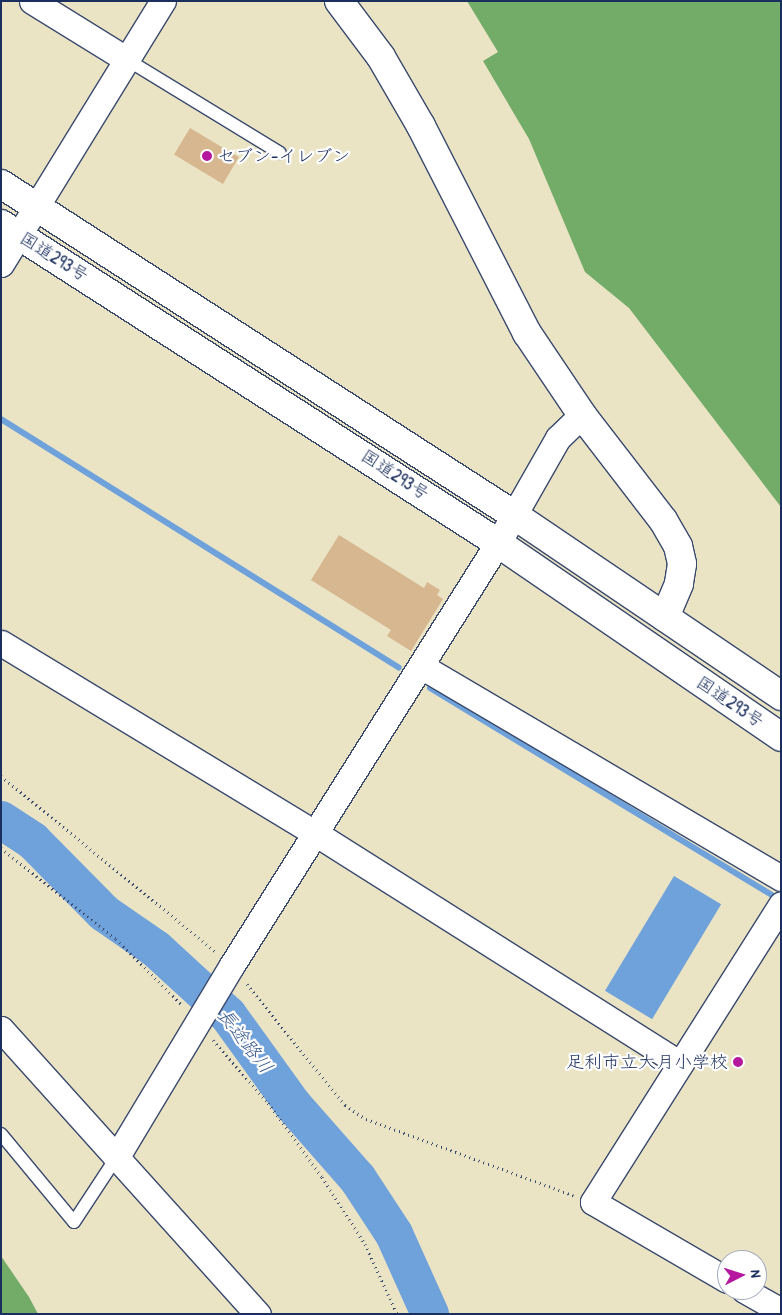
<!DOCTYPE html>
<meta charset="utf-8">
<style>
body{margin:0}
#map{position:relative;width:782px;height:1315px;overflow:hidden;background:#eae4c5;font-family:"Patrick Hand","Klee One",sans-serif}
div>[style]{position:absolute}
.forest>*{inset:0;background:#73ab69}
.water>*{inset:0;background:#6fa1da;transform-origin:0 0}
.stream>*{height:6px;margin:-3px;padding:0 3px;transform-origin:3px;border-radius:3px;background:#6fa1da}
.river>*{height:38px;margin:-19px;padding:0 19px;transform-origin:19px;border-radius:19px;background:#6fa1da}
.building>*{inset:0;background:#d6b78f;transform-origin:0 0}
.path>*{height:3px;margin-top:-1.5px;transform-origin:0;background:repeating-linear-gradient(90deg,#3a4a6d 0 1px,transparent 0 5px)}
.roads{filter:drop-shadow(1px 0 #3a4a6d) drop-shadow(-1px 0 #3a4a6d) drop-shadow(0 1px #3a4a6d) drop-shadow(0 -1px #3a4a6d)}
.service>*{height:12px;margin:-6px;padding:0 6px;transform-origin:6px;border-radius:6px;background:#fff}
.minor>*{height:25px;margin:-12.5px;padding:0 12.5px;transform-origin:12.5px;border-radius:12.5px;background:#fff}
.tertiary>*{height:28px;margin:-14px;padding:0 14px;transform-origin:14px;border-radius:14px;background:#fff}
.trunk>*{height:28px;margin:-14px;padding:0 14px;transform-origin:14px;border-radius:14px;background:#fff}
.dots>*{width:14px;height:14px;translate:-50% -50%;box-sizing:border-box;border:2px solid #fff;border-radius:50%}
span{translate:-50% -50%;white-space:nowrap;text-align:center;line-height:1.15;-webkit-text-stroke:4.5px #fff;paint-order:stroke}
.poi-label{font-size:18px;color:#1b2f5e}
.left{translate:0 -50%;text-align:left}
.right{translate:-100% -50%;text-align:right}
.street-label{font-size:18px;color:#1b2f5e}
.water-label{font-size:19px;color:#3d5d90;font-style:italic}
.frame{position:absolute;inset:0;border:2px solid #1b2f5e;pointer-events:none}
.north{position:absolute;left:717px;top:1250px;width:50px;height:50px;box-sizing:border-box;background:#fff;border:1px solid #a4acbf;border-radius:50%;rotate:85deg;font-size:14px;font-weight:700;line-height:20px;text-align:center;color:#1b2f5e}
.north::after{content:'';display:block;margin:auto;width:18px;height:22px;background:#b5179e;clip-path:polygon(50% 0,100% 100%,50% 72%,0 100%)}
</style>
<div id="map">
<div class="forest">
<i style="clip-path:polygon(467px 1px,781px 1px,781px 507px,629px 308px,585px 272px,529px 139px,483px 61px,498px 52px)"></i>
<i style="clip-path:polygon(1px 1256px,29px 1297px,38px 1314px,1px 1314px)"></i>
</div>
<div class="water">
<i style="left:674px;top:876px;width:55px;height:134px;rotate:31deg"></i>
</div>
<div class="stream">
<i style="left:1px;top:419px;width:469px;rotate:32deg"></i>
<i style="left:430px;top:688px;width:402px;rotate:31.2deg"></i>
</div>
<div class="river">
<i style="left:1px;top:820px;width:38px;rotate:33deg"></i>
<i style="left:33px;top:841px;width:101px;rotate:45.4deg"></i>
<i style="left:104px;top:913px;width:63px;rotate:34.7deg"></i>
<i style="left:156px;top:949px;width:98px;rotate:42.5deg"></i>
<i style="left:228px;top:1015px;width:111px;rotate:54.2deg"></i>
<i style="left:293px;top:1105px;width:98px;rotate:48.7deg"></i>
<i style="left:358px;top:1179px;width:66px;rotate:56.8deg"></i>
<i style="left:394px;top:1234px;width:88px;rotate:65.8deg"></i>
</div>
<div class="building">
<i style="left:190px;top:128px;width:57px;height:31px;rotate:31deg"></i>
<i style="clip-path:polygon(339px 535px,424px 588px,427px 582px,440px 590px,437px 595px,443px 599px,411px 651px,387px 636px,391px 630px,311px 580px)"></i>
</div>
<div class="path">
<i style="left:1px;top:776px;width:276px;rotate:39.3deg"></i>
<i style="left:1px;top:848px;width:147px;rotate:38.4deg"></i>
<i style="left:116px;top:939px;width:93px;rotate:45deg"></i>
<i style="left:247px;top:984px;width:156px;rotate:51deg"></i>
<i style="left:345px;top:1105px;width:25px;rotate:34deg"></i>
<i style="left:366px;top:1119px;width:221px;rotate:20.2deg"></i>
<i style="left:213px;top:1040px;width:84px;rotate:48.9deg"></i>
<i style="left:268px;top:1103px;width:92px;rotate:53.9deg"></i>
<i style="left:322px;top:1177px;width:80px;rotate:57.3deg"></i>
<i style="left:365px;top:1244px;width:77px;rotate:65.4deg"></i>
</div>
<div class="roads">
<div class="service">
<i style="left:126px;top:59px;width:180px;rotate:31.4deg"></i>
<i style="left:1px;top:1134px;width:114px;rotate:50.3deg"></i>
<i style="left:74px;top:1222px;width:77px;rotate:-56.7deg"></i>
</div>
<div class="minor">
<i style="left:32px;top:1px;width:110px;rotate:31.7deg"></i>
<i style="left:1px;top:264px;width:309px;rotate:-58.4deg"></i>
<i style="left:1px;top:643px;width:367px;rotate:31.2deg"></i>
<i style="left:315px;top:833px;width:432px;rotate:32.3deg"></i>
<i style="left:421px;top:666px;width:418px;rotate:30.5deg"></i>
<i style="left:1px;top:1029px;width:384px;rotate:48deg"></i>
<i style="left:116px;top:1158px;width:225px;rotate:-59deg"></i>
<i style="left:232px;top:965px;width:499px;rotate:-57.8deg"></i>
<i style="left:498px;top:543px;width:121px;rotate:-60.3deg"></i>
<i style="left:558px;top:438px;width:33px;rotate:-44deg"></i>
<i style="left:727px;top:1280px;width:155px;rotate:-149.8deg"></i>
<i style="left:593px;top:1202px;width:352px;rotate:-57.7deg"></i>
<i style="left:744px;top:1290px;width:43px;rotate:29.6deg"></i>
</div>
<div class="tertiary">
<i style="left:339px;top:1px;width:70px;rotate:53.1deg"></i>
<i style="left:381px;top:57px;width:80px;rotate:59.9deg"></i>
<i style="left:421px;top:126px;width:233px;rotate:62.9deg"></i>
<i style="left:527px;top:333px;width:99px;rotate:56.1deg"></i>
<i style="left:582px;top:415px;width:133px;rotate:52.4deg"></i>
<i style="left:663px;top:520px;width:30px;rotate:60deg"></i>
<i style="left:678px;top:546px;width:18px;rotate:77deg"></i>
<i style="left:682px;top:564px;width:20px;rotate:99deg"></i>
<i style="left:679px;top:584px;width:36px;rotate:113deg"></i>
</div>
<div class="trunk">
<i style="left:1px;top:184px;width:611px;rotate:32.83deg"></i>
<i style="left:514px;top:515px;width:323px;rotate:34.1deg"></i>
<i style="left:1px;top:224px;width:591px;rotate:32.69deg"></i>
<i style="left:498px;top:543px;width:343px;rotate:34.4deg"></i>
</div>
</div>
<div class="dots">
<i style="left:207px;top:156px;background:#b5179e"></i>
<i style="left:738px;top:1062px;background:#b5179e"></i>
</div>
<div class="poi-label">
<span class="left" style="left:217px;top:156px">セブン-イレブン</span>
<span class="right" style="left:728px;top:1062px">足利市立大月小学校</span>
</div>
<div class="street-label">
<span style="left:54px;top:257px;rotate:32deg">国道293号</span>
<span style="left:395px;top:475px;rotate:33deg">国道293号</span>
<span style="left:730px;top:702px;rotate:34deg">国道293号</span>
</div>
<div class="water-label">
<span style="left:245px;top:1041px;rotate:52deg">長途路川</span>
</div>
<div class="frame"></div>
<div class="north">N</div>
</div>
